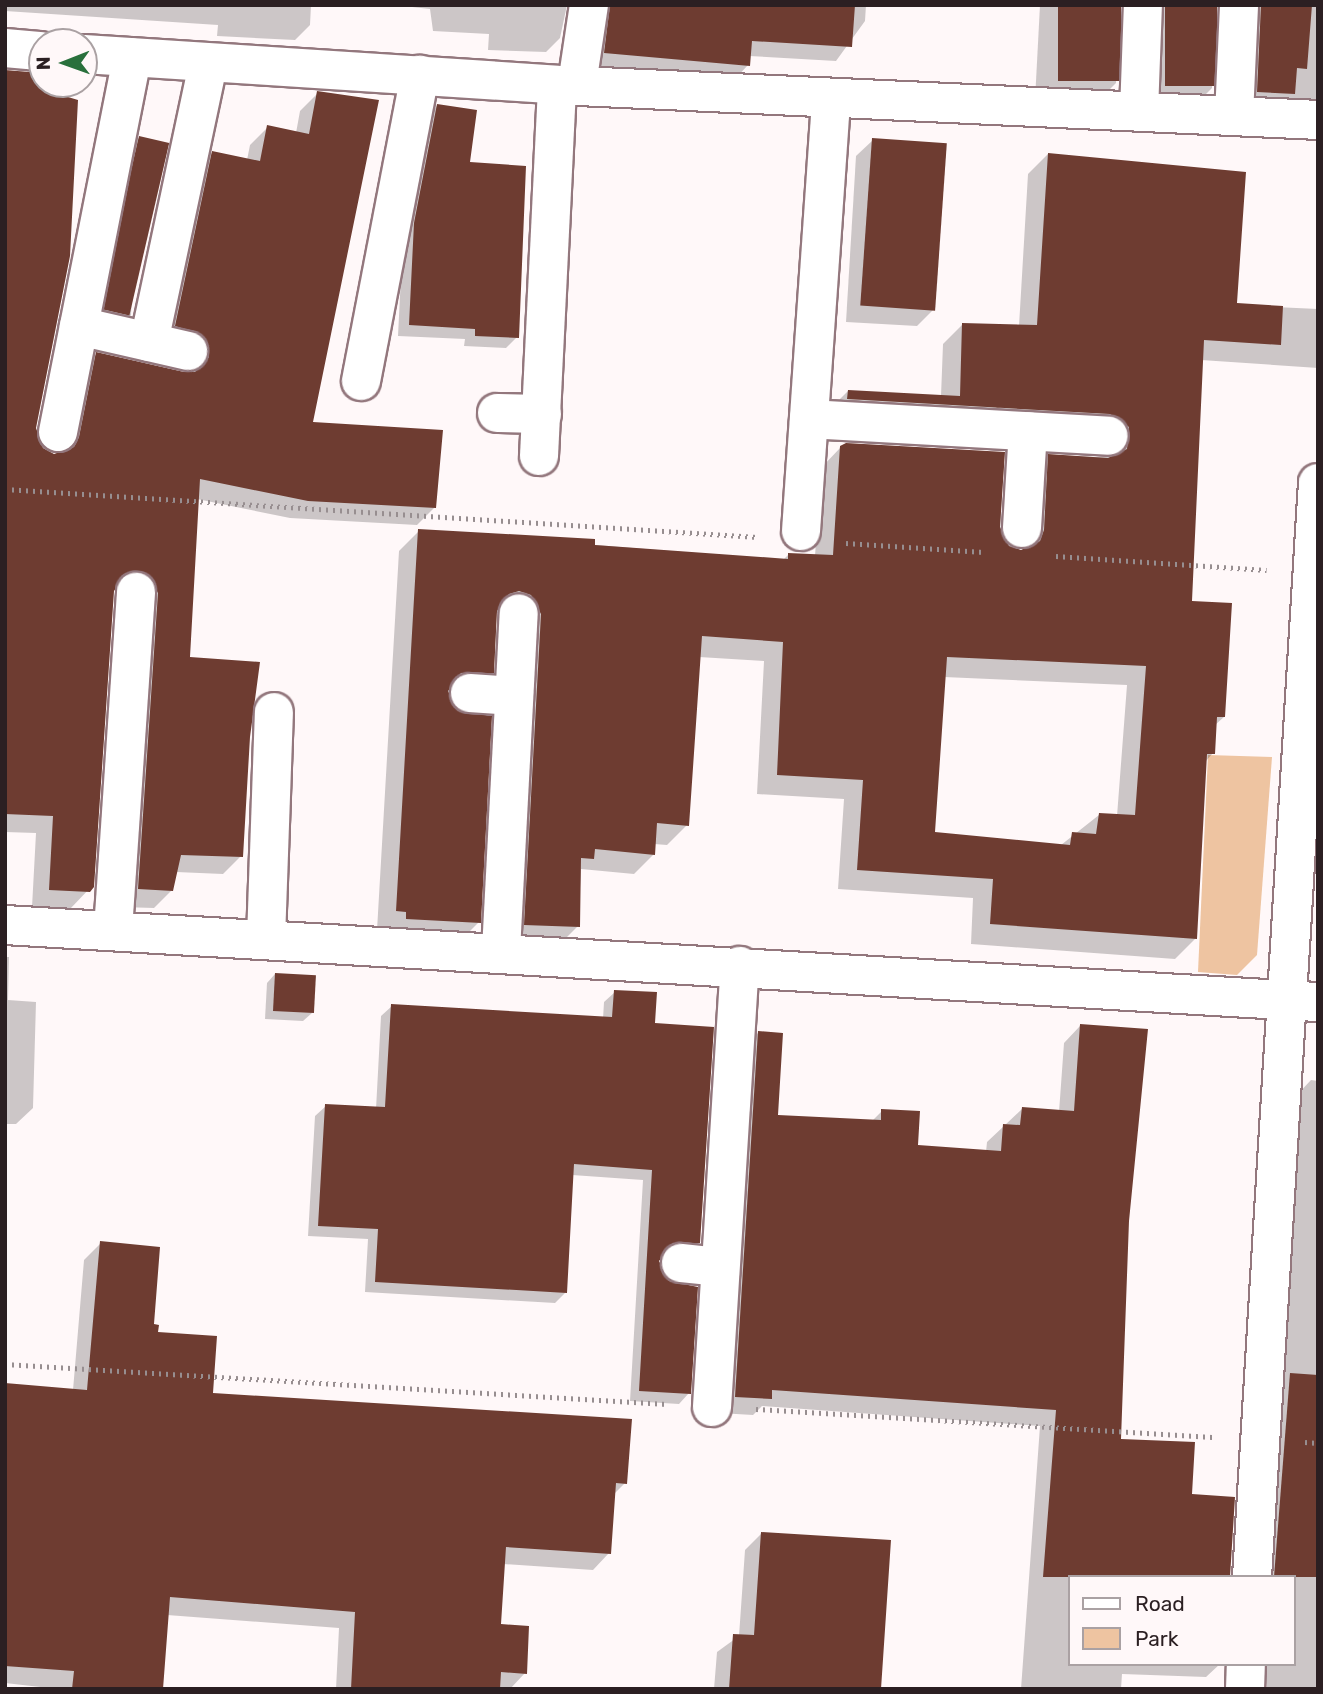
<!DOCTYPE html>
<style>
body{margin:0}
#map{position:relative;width:1323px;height:1694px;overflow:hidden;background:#fff8f9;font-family:Rubik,sans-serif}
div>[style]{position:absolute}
.green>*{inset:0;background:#eec4a1}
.shadow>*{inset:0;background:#0003}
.building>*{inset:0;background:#6e3c31;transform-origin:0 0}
.path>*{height:4.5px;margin-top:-2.25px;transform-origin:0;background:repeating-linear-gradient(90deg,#978e90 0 2px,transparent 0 7px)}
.roads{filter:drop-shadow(2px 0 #93777d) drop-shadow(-2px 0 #93777d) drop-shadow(0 2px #93777d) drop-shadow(0 -2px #93777d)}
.minor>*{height:38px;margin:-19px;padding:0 19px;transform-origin:19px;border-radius:19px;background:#fff}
span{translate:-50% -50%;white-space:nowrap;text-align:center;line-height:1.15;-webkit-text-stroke:7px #fff8f9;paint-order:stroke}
.frame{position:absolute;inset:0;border:7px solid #2b1f22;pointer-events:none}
.legend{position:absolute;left:1068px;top:1575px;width:228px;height:91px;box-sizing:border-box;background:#fff8f9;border:2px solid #aaa1a3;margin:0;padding:9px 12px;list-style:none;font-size:21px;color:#2b1f22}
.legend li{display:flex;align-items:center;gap:14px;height:35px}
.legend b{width:35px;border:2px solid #aaa1a3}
.north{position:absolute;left:28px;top:28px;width:70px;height:70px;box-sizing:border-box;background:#fff8f9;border:2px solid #aaa1a3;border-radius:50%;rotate:269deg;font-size:19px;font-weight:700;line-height:28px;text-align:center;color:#2b1f22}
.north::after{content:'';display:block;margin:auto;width:24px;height:32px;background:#29703c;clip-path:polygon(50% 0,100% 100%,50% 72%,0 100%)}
</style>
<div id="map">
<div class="green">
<i style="clip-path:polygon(1208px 755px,1272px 757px,1257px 955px,1237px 975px,1198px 972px)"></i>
</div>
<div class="shadow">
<i style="clip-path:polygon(5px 5px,311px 5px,310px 25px,295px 40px,217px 36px,218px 25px,5px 11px)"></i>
<i style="clip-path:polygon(394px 5px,567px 5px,560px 38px,546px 52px,488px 50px,489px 34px,433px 31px,430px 9px)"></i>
<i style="clip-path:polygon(587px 5px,866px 5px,865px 21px,836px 61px,749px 56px,748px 65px,734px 80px,590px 67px)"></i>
<i style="clip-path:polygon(1040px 5px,1119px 5px,1116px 83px,1096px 103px,1035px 100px)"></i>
<i style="clip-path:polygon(1128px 5px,1218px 5px,1212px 88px,1192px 108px,1143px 106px)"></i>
<i style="clip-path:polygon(1221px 5px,1318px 5px,1318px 117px,1238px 111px)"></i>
<i style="clip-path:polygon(5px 72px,42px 74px,42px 84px,68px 84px,35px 429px,42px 449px,54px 455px,63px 452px,79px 372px,97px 354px,192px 374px,185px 352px,158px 343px,195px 171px,212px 153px,247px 160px,250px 145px,268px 127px,296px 133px,300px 111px,318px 93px,311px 423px,435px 507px,417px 525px,290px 518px,197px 499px,188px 658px,248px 737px,241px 856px,223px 874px,176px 872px,172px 890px,154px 908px,121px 907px,120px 587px,113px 588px,92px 886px,70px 909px,32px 907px,36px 833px,5px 832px)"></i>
<i style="clip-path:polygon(437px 106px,468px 163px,517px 337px,506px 348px,464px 346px,465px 339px,398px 336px,403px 236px,426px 117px)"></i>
<i style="clip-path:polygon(139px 138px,131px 315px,113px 332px,88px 327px,122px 156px)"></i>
<i style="clip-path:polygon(873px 140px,934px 309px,917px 326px,846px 322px,856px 156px)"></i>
<i style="clip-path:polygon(evenodd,1048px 154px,1235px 305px,1318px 309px,1318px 368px,1201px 360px,1191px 603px,1224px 717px,1215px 725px,1213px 753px,1205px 762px,1196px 938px,1175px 959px,971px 944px,973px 898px,838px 889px,844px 799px,757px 794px,764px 661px,699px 657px,687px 825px,667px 845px,654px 844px,654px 854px,634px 874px,581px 869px,578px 926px,558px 946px,505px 945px,512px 615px,495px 613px,492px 672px,472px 692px,447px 692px,479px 922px,459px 942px,377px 930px,399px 551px,419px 531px,783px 560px,789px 554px,815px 556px,821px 468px,841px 447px,1003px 454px,1000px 538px,1020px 552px,1025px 551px,1029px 476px,1049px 456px,1111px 457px,1102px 438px,828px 411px,848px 391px,941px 396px,943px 344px,963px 324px,1019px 326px,1028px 174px,1048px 154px,944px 677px,1127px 685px,1117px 816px,1099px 815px,1061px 845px,933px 834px,944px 677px)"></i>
<i style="clip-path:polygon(5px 957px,9px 957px,8px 1000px,36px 1002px,33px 1108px,16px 1124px,5px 1124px)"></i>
<i style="clip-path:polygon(275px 974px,312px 1013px,303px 1021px,265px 1019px,267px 983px)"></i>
<i style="clip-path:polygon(615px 992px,654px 1024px,699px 1242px,688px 1253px,664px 1253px,657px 1261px,689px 1393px,679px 1404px,630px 1401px,643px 1180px,572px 1175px,565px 1293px,555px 1303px,365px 1292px,368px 1239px,308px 1236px,315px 1116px,326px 1106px,376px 1109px,381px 1016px,392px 1006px,603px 1019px,604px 1002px)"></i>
<i style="clip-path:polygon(1080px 1026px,1069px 1664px,1220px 1664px,1206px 1677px,1122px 1674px,1121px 1689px,1021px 1689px,1040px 1426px,762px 1406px,753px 1415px,719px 1413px,742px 1049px,758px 1033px,776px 1116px,872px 1121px,882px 1111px,916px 1147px,986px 1152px,987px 1142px,1022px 1109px,1059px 1112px,1064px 1043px)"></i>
<i style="clip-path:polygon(1311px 1080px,1318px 1081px,1318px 1689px,1251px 1689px,1243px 1664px,1293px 1664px,1293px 1577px,1260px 1577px,1295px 1097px)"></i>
<i style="clip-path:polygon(101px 1243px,156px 1333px,211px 1395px,625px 1483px,613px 1495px,609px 1553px,593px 1570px,503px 1564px,500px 1626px,525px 1673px,510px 1689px,336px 1689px,339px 1628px,167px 1615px,161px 1689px,58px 1689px,5px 1683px,5px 1385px,73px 1390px,84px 1260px)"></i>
<i style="clip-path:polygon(762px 1533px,879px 1689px,714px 1689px,717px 1652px,739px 1636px,745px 1550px)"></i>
</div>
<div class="building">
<i style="clip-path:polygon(610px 5px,855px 5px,852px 47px,752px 41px,750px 66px,604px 53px)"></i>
<i style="left:1058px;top:5px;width:63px;height:76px"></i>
<i style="left:1165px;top:5px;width:52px;height:81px"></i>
<i style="clip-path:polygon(1261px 5px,1312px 5px,1307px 69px,1297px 68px,1295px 94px,1257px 92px)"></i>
<i style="clip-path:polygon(5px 70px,42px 73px,42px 84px,70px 84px,68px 97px,78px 100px,70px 256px,36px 428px,43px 448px,54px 454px,74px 447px,79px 437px,96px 352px,184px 372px,195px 372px,209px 357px,202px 335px,175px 326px,212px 151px,260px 161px,267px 125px,309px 134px,317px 91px,379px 100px,313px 422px,443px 430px,436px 508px,308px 501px,200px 479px,190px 657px,260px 662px,250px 737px,243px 857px,181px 855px,173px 891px,138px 889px,158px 593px,148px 574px,126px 573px,114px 591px,94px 887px,90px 892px,49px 890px,53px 816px,5px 814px)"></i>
<i style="clip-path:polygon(437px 104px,477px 110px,470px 162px,526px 166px,519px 338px,475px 336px,475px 329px,409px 325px,414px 223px)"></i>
<i style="left:139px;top:136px;width:31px;height:177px;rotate:13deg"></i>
<i style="left:872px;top:138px;width:75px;height:168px;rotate:4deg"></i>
<i style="clip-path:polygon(evenodd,1048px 153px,1246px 172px,1237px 303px,1283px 306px,1281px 345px,1204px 340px,1192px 601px,1232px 603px,1225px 717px,1217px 717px,1215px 754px,1207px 754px,1197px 939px,990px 924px,993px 879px,857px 870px,863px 780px,777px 775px,783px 642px,702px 636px,689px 826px,657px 823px,655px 855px,595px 849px,594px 859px,581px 858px,580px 927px,524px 925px,541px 614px,531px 595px,519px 591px,509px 594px,497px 611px,494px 673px,461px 673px,448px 691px,458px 711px,492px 716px,481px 923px,406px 919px,406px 912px,396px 911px,418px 529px,595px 539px,595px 545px,788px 559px,788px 553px,833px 555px,840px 446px,846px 443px,1005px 452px,1000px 527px,1009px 546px,1021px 550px,1040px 541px,1044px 530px,1048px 454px,1108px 458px,1127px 449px,1129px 427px,1110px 414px,847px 399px,848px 390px,960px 396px,962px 323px,1037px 325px,1048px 153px,947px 657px,1146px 666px,1135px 815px,1099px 813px,1096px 834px,1072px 832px,1070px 845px,935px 832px,947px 657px)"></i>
<i style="left:275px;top:973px;width:41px;height:38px;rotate:3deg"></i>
<i style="clip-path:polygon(614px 990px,657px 992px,655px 1023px,714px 1027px,700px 1243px,673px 1243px,659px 1261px,669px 1281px,698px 1287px,691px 1394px,639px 1391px,652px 1170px,574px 1164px,567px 1293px,375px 1282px,378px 1229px,318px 1226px,325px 1104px,385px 1107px,391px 1004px,612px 1017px)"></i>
<i style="clip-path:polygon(1080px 1024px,1148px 1029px,1129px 1221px,1121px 1439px,1195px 1442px,1192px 1494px,1235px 1497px,1230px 1577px,1043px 1577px,1056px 1410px,772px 1390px,772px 1399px,735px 1397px,758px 1031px,783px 1033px,778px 1115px,881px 1120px,881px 1109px,920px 1111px,918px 1145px,1001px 1151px,1003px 1124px,1020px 1125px,1022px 1107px,1074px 1111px)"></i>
<i style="clip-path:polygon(100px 1241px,160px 1247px,154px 1324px,159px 1325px,158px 1332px,217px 1336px,213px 1393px,632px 1419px,627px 1484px,616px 1483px,611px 1554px,506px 1547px,501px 1624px,529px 1626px,527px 1674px,501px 1672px,500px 1689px,351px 1689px,355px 1612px,170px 1597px,163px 1689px,72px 1689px,74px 1671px,5px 1666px,5px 1383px,87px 1390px)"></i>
<i style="clip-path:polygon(1290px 1373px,1318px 1375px,1318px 1577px,1274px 1577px)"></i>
<i style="clip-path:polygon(761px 1532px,891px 1540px,881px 1689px,729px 1689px,733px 1634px,754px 1635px)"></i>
</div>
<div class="path">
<i style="left:5px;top:489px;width:754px;rotate:3.65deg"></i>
<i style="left:846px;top:543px;width:138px;rotate:3.7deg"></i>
<i style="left:1056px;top:556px;width:211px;rotate:3.8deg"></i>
<i style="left:5px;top:1364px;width:663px;rotate:3.46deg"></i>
<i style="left:756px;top:1409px;width:461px;rotate:3.5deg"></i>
<i style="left:1305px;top:1442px;width:13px;rotate:4deg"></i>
</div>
<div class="roads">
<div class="minor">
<i style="left:5px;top:48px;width:37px;rotate:5deg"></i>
<i style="left:84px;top:54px;width:474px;rotate:3.7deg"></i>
<i style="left:557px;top:85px;width:762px;rotate:2.63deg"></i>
<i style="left:577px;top:84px;width:80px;rotate:-81.4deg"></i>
<i style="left:1139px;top:112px;width:107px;rotate:-87.9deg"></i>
<i style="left:1234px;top:116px;width:111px;rotate:-87.4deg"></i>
<i style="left:79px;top:326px;width:112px;rotate:12.9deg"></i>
<i style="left:149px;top:342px;width:284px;rotate:-78deg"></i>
<i style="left:361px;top:381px;width:312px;rotate:-79.1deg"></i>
<i style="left:497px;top:413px;width:45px;rotate:1.3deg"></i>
<i style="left:809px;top:419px;width:300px;rotate:3.2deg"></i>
<i style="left:58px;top:432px;width:382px;rotate:-78.8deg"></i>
<i style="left:539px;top:456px;width:371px;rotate:-87.2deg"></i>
<i style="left:1022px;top:528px;width:97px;rotate:-86.5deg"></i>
<i style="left:801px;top:531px;width:433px;rotate:-86deg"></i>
<i style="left:470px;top:693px;width:44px;rotate:3.9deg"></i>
<i style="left:5px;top:925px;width:1315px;rotate:3.36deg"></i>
<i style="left:113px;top:930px;width:339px;rotate:-86.1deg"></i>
<i style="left:266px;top:939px;width:227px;rotate:-88deg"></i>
<i style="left:501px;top:951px;width:338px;rotate:-87deg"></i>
<i style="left:681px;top:1263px;width:38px;rotate:6deg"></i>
<i style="left:712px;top:1407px;width:442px;rotate:-86.4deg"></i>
<i style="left:1252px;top:1577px;width:1096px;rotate:-86.55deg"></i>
<i style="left:1245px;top:1689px;width:25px;rotate:-88deg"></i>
</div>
</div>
<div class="frame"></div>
<ul class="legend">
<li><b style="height:9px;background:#fff"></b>Road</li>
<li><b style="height:19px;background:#eec4a1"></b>Park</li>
</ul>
<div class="north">N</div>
</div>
